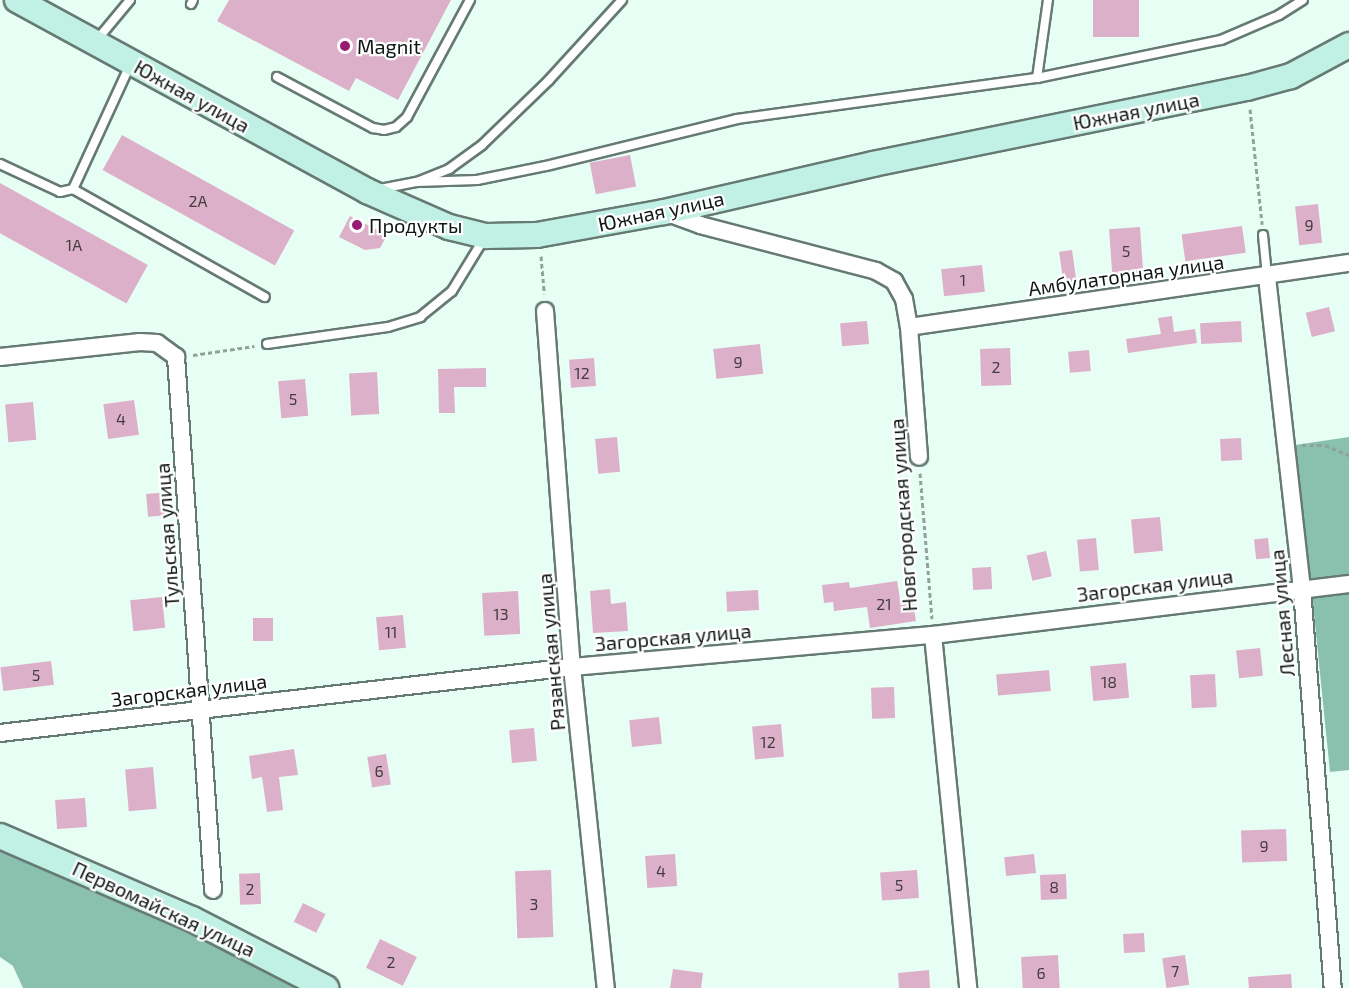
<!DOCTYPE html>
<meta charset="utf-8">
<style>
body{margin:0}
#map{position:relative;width:1349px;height:988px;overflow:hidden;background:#e7fef5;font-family:"Exo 2",sans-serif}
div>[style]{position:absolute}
.forest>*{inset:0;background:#8ac0ae}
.building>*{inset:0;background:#ddb0c9;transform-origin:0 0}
.path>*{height:3px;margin-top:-1.5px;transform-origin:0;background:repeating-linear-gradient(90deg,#91a29b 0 4.5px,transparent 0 7.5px)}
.roads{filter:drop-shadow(2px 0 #667a73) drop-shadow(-2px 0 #667a73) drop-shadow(0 2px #667a73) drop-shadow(0 -2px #667a73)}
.lane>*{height:8px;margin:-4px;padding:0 4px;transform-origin:4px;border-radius:4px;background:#fff}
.street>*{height:16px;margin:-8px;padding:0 8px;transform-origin:8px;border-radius:8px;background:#fff}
.secondary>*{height:24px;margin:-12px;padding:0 12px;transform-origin:12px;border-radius:12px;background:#c1f1e5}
.dots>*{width:16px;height:16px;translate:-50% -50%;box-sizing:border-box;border:3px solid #fff;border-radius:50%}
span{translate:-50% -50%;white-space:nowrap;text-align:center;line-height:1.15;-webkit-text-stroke:4.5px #fff;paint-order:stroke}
.number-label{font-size:16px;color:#423d41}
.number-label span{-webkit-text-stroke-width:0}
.poi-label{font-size:20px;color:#0f1714}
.left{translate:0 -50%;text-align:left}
.street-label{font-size:20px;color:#0f1714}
</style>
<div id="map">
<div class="forest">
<i style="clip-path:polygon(1349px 437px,1349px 576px,1307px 581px,1295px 445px)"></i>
<i style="clip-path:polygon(1349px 590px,1349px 770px,1330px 772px,1312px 594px)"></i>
<i style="clip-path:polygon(0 848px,202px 934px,303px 988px,23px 988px,13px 966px,0 957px)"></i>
</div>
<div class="building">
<i style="clip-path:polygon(229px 0,451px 0,398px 100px,356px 78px,349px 91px,217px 21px)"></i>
<i style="left:1093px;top:0;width:46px;height:37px"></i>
<i style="left:122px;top:135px;width:197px;height:40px;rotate:29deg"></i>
<i style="left:630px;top:155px;width:32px;height:41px;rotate:79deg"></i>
<i style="left:0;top:183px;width:169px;height:44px;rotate:29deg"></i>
<i style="left:1318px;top:204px;width:39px;height:23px;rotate:84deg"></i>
<i style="clip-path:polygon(350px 216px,387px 235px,380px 248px,365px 250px,339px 237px)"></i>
<i style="left:1242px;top:226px;width:27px;height:61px;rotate:82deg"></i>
<i style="left:1140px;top:227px;width:46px;height:31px;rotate:86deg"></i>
<i style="left:1072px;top:250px;width:34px;height:13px;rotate:82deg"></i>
<i style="left:982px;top:265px;width:27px;height:41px;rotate:84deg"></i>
<i style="left:1329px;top:307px;width:25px;height:24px;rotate:76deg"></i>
<i style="clip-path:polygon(1172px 316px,1174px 332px,1195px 329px,1197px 343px,1128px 353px,1126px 339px,1161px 334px,1158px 318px)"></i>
<i style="left:867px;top:321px;width:23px;height:27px;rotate:85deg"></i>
<i style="left:1241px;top:321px;width:21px;height:41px;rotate:87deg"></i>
<i style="left:760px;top:344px;width:30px;height:47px;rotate:84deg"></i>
<i style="left:1010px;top:348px;width:37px;height:30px;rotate:88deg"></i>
<i style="left:1089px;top:350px;width:21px;height:21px;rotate:85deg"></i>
<i style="left:594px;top:358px;width:28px;height:25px;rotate:86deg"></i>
<i style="clip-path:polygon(486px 368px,486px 387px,454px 387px,455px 413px,439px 413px,438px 369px)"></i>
<i style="left:377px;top:372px;width:42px;height:28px;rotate:87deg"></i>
<i style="left:305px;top:379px;width:37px;height:27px;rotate:85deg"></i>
<i style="left:134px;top:400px;width:35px;height:31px;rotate:82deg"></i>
<i style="left:33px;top:402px;width:38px;height:28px;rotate:85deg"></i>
<i style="left:617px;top:437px;width:35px;height:22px;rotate:85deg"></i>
<i style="left:1241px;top:438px;width:22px;height:21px;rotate:87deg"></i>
<i style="left:168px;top:492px;width:23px;height:22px;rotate:85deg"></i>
<i style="left:1160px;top:517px;width:34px;height:29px;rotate:85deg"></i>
<i style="left:1096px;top:538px;width:32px;height:19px;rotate:85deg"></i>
<i style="left:1268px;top:538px;width:20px;height:14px;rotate:84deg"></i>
<i style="left:1046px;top:551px;width:26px;height:20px;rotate:77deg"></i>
<i style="left:991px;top:567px;width:22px;height:19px;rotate:87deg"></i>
<i style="clip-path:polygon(897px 581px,901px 605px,913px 603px,916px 621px,870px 628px,867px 607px,834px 611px,833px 602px,824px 603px,822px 585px,849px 582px,850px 588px)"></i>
<i style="clip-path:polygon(610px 589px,611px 604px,626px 602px,628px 631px,593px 633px,590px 591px)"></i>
<i style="left:758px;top:590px;width:20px;height:32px;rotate:87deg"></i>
<i style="left:518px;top:591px;width:43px;height:36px;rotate:87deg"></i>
<i style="left:162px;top:597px;width:31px;height:32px;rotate:84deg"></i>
<i style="left:403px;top:615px;width:33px;height:27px;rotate:85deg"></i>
<i style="left:253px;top:618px;width:20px;height:23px"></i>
<i style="left:1260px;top:648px;width:28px;height:24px;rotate:84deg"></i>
<i style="left:51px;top:661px;width:24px;height:51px;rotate:83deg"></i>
<i style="left:1126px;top:663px;width:35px;height:36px;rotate:85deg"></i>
<i style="left:1049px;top:670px;width:21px;height:53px;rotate:85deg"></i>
<i style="left:1215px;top:674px;width:33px;height:25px;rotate:87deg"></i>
<i style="left:894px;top:687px;width:31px;height:23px;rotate:88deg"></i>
<i style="left:659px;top:717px;width:27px;height:30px;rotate:84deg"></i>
<i style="left:781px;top:724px;width:33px;height:29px;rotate:85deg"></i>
<i style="left:534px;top:728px;width:33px;height:25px;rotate:85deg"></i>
<i style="clip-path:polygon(294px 749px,298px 775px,279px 777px,283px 810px,267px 812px,262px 777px,252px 779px,249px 756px)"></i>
<i style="left:386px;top:754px;width:31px;height:19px;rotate:81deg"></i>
<i style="left:153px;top:767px;width:42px;height:28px;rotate:85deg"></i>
<i style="left:85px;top:798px;width:29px;height:30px;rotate:86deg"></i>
<i style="left:1286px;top:829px;width:32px;height:45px;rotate:88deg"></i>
<i style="left:675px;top:854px;width:32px;height:30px;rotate:86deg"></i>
<i style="left:1034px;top:854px;width:19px;height:30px;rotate:84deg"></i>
<i style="left:551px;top:870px;width:67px;height:36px;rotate:88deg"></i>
<i style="left:917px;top:870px;width:28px;height:37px;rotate:86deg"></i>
<i style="left:260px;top:873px;width:31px;height:21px;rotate:88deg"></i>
<i style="left:1066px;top:874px;width:25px;height:26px;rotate:88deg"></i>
<i style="left:303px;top:903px;width:25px;height:21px;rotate:26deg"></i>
<i style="left:1144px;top:933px;width:19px;height:21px;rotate:87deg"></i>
<i style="left:380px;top:939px;width:41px;height:32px;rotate:26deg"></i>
<i style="left:1058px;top:955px;width:33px;height:37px;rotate:87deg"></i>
<i style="left:1185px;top:955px;width:30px;height:23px;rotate:82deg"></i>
<i style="clip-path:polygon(673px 969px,703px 973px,701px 988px,670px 988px)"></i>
<i style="clip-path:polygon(929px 970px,930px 988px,899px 988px,898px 973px)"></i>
<i style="clip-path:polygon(1291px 974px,1292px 988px,1249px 988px,1248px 977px)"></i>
</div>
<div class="path">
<i style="left:1250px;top:109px;width:116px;rotate:84deg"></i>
<i style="left:541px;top:256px;width:38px;rotate:85deg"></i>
<i style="left:193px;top:355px;width:62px;rotate:-8.4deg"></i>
<i style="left:1302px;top:445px;width:23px"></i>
<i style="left:1325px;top:445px;width:26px;rotate:23deg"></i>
<i style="left:920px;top:473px;width:146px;rotate:85.3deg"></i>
</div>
<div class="roads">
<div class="lane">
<i style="left:191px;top:4px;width:4px;rotate:-63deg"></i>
<i style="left:96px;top:41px;width:53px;rotate:-50.3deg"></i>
<i style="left:131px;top:63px;width:139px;rotate:114.7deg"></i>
<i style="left:73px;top:189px;width:220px;rotate:29.4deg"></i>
<i style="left:277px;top:77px;width:109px;rotate:28deg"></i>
<i style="left:373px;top:128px;width:11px;rotate:10deg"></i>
<i style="left:384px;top:130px;width:12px;rotate:-14deg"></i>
<i style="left:396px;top:127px;width:15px;rotate:-42deg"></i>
<i style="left:407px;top:117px;width:133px;rotate:-61.7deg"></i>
<i style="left:1037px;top:78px;width:188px;rotate:-11.7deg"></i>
<i style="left:1221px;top:40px;width:63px;rotate:-23.3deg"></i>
<i style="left:1279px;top:15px;width:28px;rotate:-32deg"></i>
<i style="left:0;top:164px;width:66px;rotate:25deg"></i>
<i style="left:60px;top:192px;width:13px;rotate:-13deg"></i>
<i style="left:417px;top:182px;width:60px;rotate:-1.9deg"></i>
<i style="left:477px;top:180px;width:70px;rotate:-11.5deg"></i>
<i style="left:546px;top:166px;width:197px;rotate:-13.8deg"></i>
<i style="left:737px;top:119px;width:303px;rotate:-7.8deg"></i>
<i style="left:1037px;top:78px;width:79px;rotate:-82deg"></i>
<i style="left:380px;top:189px;width:38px;rotate:-11deg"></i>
<i style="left:417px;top:182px;width:35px;rotate:-22deg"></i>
<i style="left:449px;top:169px;width:41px;rotate:-36deg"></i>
<i style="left:482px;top:145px;width:93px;rotate:-44.1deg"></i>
<i style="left:549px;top:80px;width:108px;rotate:-47.6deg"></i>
<i style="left:1263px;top:235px;width:41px;rotate:84.4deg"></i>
<i style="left:267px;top:344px;width:122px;rotate:-8deg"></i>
<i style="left:388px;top:327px;width:34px;rotate:-17deg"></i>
<i style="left:420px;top:317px;width:41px;rotate:-39.1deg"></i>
<i style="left:452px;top:291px;width:63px;rotate:-58.6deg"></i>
</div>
<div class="street">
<i style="left:665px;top:212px;width:37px;rotate:20deg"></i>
<i style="left:700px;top:225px;width:182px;rotate:14.6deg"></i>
<i style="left:876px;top:271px;width:21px;rotate:29deg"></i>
<i style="left:894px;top:281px;width:21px;rotate:61deg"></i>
<i style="left:904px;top:299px;width:28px;rotate:80deg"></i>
<i style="left:909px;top:327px;width:130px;rotate:85.6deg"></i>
<i style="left:1267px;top:277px;width:314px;rotate:83.6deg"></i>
<i style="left:1302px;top:589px;width:400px;rotate:85.6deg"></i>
<i style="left:545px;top:311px;width:357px;rotate:85.7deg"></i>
<i style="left:572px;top:667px;width:323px;rotate:84deg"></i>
<i style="left:909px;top:327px;width:445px;rotate:-8.3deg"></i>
<i style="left:0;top:357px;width:141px;rotate:-6.1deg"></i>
<i style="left:140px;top:342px;width:17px;rotate:3deg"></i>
<i style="left:157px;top:343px;width:24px;rotate:36deg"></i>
<i style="left:176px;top:357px;width:534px;rotate:86.03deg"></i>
<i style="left:933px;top:635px;width:355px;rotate:84.3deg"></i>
<i style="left:0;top:733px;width:576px;rotate:-6.58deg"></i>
<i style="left:572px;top:667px;width:362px;rotate:-5.1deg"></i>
<i style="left:933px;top:635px;width:419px;rotate:-7deg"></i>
</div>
<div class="secondary">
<i style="left:17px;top:0;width:399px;rotate:28.6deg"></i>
<i style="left:367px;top:191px;width:90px;rotate:23.7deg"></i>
<i style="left:449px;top:227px;width:38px;rotate:14deg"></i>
<i style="left:486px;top:236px;width:51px;rotate:-1.1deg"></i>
<i style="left:537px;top:235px;width:129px;rotate:-10.3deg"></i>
<i style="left:664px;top:212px;width:214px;rotate:-12.9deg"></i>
<i style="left:873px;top:164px;width:382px;rotate:-11.5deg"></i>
<i style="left:1247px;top:88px;width:46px;rotate:-15.3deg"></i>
<i style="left:1291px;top:76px;width:66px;rotate:-28.1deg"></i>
<i style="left:0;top:836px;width:209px;rotate:23.4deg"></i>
<i style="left:192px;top:919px;width:151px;rotate:27.2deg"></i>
</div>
</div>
<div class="dots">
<i style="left:345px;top:46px;background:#981b73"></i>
<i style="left:357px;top:225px;background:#981b73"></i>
</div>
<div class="number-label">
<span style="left:198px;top:201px">2А</span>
<span style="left:1309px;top:225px">9</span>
<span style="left:74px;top:245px">1А</span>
<span style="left:1126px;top:251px">5</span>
<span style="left:963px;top:280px">1</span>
<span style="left:738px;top:362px">9</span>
<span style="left:996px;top:367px">2</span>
<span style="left:582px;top:373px">12</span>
<span style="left:293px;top:399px">5</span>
<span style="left:121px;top:419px">4</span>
<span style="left:884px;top:604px">21</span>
<span style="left:501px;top:614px">13</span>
<span style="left:391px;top:632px">11</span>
<span style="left:36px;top:675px">5</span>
<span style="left:1109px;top:682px">18</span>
<span style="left:768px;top:742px">12</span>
<span style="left:379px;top:771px">6</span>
<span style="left:1264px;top:846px">9</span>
<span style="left:661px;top:871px">4</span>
<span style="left:899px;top:885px">5</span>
<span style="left:1054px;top:887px">8</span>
<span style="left:250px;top:889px">2</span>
<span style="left:534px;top:904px">3</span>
<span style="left:391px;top:962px">2</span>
<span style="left:1175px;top:971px">7</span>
<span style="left:1041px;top:973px">6</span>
</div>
<div class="poi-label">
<span class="left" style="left:357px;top:46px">Magnit</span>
<span class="left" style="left:369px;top:225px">Продукты</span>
</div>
<div class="street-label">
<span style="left:192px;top:96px;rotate:29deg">Южная улица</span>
<span style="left:1136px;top:111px;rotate:-11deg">Южная улица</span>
<span style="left:661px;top:211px;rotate:-12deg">Южная улица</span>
<span style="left:1126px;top:275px;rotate:-8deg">Амбулаторная улица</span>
<span style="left:903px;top:515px;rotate:-94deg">Новгородская улица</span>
<span style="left:167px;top:535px;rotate:-94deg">Тульская улица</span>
<span style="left:1155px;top:585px;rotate:-7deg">Загорская улица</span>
<span style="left:1282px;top:613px;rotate:-95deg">Лесная улица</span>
<span style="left:673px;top:637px;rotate:-5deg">Загорская улица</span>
<span style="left:551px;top:652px;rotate:-95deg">Рязанская улица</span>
<span style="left:189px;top:690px;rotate:-7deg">Загорская улица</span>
<span style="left:164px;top:909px;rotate:25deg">Первомайская улица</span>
</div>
</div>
